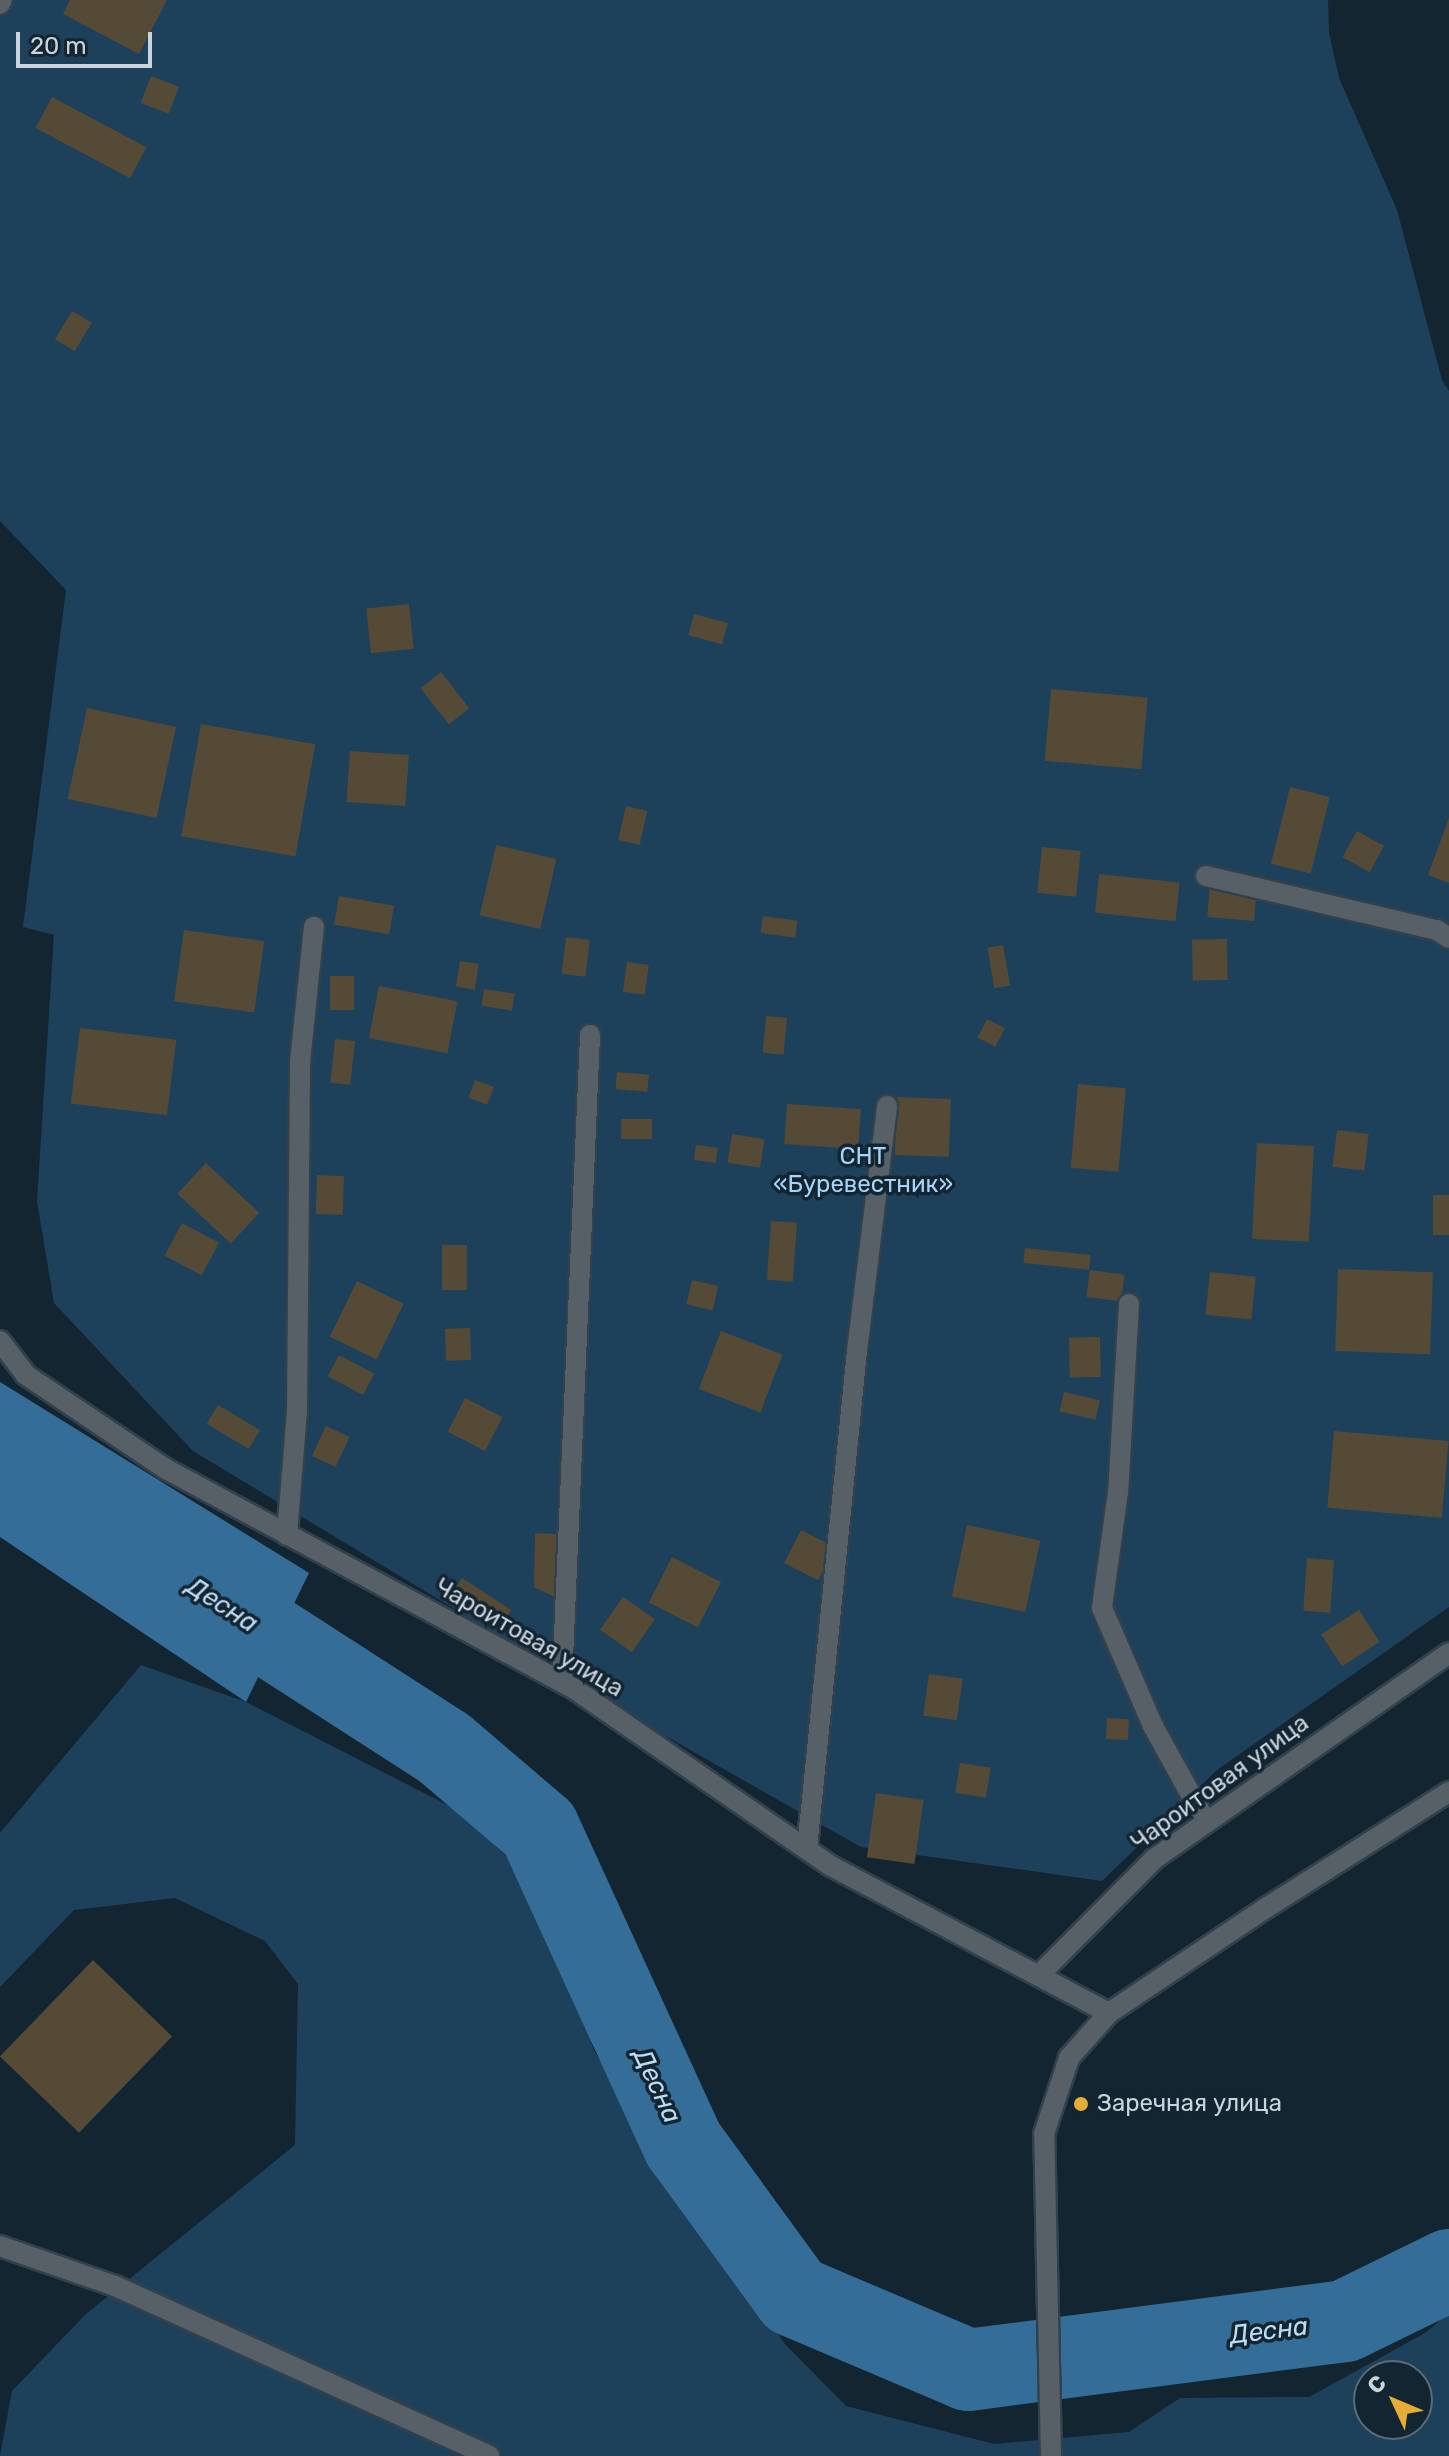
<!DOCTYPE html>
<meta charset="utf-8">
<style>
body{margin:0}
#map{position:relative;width:1449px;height:2456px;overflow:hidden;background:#142532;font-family:Rubik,sans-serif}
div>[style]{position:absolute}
.green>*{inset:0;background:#1d415b}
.water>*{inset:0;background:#346e98}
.river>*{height:82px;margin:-41px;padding:0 41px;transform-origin:41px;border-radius:41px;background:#346e98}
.building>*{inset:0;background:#554a36;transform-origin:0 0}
.roads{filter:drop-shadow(2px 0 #31414d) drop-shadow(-2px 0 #31414d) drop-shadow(0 2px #31414d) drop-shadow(0 -2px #31414d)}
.minor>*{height:20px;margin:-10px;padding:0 10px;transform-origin:10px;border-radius:10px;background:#576067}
.dots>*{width:22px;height:22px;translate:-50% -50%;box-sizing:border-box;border:4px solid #142532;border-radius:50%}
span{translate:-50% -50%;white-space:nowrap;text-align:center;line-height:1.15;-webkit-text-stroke:7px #142532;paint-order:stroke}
.park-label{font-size:24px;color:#a5d4f9}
.street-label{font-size:24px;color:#c9d4dd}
.poi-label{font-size:24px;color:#c9d4dd}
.left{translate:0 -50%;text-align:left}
.water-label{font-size:26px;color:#bcdbf4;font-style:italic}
.north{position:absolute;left:1353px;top:2360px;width:80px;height:80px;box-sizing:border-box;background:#142532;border:2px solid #5c6b76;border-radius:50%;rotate:314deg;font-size:22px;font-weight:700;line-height:32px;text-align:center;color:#c9d4dd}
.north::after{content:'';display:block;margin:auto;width:28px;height:36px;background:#e5ad35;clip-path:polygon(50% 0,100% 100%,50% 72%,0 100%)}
.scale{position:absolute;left:16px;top:32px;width:136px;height:36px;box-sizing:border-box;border:4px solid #c9d4dd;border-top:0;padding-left:10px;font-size:24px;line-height:28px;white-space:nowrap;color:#c9d4dd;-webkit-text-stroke:6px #142532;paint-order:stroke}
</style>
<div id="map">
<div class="green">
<i style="clip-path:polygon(0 0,1328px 0,1329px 33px,1339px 78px,1397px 210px,1442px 380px,1449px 391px,1449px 1607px,1217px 1770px,1102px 1881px,861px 1847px,648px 1726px,193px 1451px,54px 1303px,37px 1201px,54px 935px,23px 927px,66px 590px,0 521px)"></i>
<i style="clip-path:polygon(evenodd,141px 1665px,246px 1702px,465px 1814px,545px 1896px,594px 2051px,784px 2343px,846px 2406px,994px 2444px,1129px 2432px,1180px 2398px,1309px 2397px,1425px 2333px,1449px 2313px,1449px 2456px,0 2456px,12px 2391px,86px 2314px,295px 2145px,298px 1984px,265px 1941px,175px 1898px,74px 1910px,0 1987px,0 1833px,141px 1665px,1369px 2376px,1417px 2376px,1417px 2424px,1369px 2424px,1369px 2376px)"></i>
</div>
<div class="water">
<i style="clip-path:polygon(0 1382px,309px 1573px,246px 1702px,0 1537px)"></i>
</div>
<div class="river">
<i style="left:0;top:1462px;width:528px;rotate:32.79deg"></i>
<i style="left:444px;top:1748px;width:125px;rotate:40.5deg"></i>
<i style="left:539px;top:1829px;width:348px;rotate:65.4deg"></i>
<i style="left:684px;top:2145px;width:187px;rotate:53.9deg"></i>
<i style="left:794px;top:2296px;width:189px;rotate:23deg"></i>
<i style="left:968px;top:2370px;width:380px;rotate:-7.4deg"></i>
<i style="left:1345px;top:2321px;width:116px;rotate:-26.1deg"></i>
</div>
<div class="building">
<i style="clip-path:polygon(70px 0,167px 0,139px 54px,63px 14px)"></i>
<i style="left:151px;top:76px;width:30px;height:29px;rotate:21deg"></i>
<i style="left:52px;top:97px;width:107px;height:35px;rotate:28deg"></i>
<i style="left:72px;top:311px;width:23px;height:33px;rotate:31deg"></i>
<i style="left:409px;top:604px;width:45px;height:43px;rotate:84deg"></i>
<i style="left:694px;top:614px;width:35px;height:22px;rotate:15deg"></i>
<i style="left:441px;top:672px;width:46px;height:26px;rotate:52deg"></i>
<i style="left:1051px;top:689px;width:97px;height:72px;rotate:5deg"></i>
<i style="left:87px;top:708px;width:91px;height:93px;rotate:12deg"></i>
<i style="left:201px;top:724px;width:116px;height:114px;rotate:10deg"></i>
<i style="left:350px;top:751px;width:59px;height:51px;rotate:4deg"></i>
<i style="left:1290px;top:787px;width:41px;height:79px;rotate:14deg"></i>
<i style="left:626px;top:806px;width:22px;height:35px;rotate:13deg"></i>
<i style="clip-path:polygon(1449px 818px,1449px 883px,1428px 875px)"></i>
<i style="left:1357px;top:831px;width:31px;height:30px;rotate:29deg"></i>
<i style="left:496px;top:845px;width:62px;height:72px;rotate:13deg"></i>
<i style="left:1042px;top:847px;width:39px;height:46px;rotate:6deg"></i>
<i style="left:1099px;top:874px;width:81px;height:39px;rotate:6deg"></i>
<i style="left:1210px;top:885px;width:47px;height:32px;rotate:5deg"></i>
<i style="left:339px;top:896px;width:56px;height:29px;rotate:10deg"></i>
<i style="left:763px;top:916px;width:35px;height:17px;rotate:8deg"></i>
<i style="left:184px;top:930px;width:81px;height:72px;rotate:8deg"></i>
<i style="left:566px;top:937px;width:24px;height:37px;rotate:7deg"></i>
<i style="left:1227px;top:939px;width:41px;height:35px;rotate:89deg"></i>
<i style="left:1003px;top:945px;width:41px;height:16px;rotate:80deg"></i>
<i style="left:460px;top:961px;width:19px;height:26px;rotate:9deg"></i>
<i style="left:627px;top:962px;width:22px;height:30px;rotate:8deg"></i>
<i style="left:330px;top:976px;width:24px;height:34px"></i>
<i style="left:379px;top:986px;width:80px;height:53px;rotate:11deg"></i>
<i style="left:484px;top:989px;width:31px;height:17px;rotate:9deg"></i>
<i style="left:766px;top:1016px;width:21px;height:37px;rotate:5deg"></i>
<i style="left:987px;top:1019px;width:20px;height:21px;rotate:27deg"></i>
<i style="left:80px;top:1028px;width:97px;height:76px;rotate:7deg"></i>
<i style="left:335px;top:1039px;width:20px;height:44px;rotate:6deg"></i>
<i style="left:617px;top:1072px;width:32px;height:17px;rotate:5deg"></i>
<i style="left:475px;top:1080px;width:20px;height:19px;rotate:20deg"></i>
<i style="left:1078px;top:1084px;width:48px;height:84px;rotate:5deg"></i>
<i style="left:897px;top:1097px;width:54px;height:58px;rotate:2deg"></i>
<i style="left:787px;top:1104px;width:74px;height:40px;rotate:4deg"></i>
<i style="left:621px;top:1119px;width:31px;height:20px"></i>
<i style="left:1337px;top:1130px;width:32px;height:37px;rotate:7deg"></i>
<i style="left:732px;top:1134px;width:33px;height:29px;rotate:9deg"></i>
<i style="left:1257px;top:1143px;width:57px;height:96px;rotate:3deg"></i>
<i style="left:696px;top:1145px;width:22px;height:15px;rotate:8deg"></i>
<i style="left:206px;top:1163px;width:73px;height:42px;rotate:43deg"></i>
<i style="left:317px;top:1175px;width:27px;height:39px;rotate:2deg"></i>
<i style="left:1433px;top:1195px;width:16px;height:40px"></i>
<i style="left:771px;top:1221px;width:26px;height:59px;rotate:4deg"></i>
<i style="left:182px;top:1223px;width:42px;height:37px;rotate:28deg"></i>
<i style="left:442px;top:1245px;width:25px;height:45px"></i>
<i style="left:1025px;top:1248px;width:66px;height:15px;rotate:6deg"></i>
<i style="left:1338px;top:1269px;width:95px;height:82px;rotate:2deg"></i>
<i style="left:1090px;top:1270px;width:35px;height:27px;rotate:8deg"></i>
<i style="left:1210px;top:1272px;width:46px;height:43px;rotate:6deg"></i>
<i style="left:692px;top:1280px;width:27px;height:25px;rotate:13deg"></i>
<i style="left:357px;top:1281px;width:52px;height:62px;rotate:26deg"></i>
<i style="left:470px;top:1328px;width:32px;height:25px;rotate:88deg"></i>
<i style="left:721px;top:1331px;width:66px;height:62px;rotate:21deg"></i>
<i style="left:1100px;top:1337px;width:40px;height:31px;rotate:89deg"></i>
<i style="left:339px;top:1355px;width:40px;height:24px;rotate:28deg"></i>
<i style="left:1064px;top:1392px;width:37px;height:20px;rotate:13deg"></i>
<i style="left:465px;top:1398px;width:42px;height:38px;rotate:27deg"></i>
<i style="left:218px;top:1405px;width:49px;height:22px;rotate:31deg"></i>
<i style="left:326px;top:1426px;width:26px;height:33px;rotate:25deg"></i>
<i style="left:1334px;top:1431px;width:115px;height:77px;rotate:5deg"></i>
<i style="left:967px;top:1525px;width:75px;height:73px;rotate:12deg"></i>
<i style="left:801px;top:1530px;width:38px;height:37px;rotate:27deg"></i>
<i style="clip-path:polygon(535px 1533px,557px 1534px,555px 1597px,534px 1587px)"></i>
<i style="left:672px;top:1557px;width:55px;height:51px;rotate:27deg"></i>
<i style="left:1307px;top:1558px;width:27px;height:53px;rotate:4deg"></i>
<i style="left:462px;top:1578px;width:59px;height:21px;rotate:33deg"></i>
<i style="left:623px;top:1597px;width:39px;height:40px;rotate:35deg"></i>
<i style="left:1359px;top:1610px;width:38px;height:45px;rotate:57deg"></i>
<i style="left:929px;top:1674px;width:34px;height:42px;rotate:8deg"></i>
<i style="left:1107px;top:1718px;width:22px;height:21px;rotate:3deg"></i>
<i style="left:960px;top:1763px;width:31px;height:30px;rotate:9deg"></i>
<i style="left:876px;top:1793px;width:48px;height:65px;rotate:8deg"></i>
<i style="left:93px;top:1960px;width:110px;height:134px;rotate:44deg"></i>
</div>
<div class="roads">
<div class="minor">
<i style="left:0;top:4px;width:4px;rotate:-63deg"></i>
<i style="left:1206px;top:876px;width:237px;rotate:13.2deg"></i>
<i style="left:1437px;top:930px;width:14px;rotate:34deg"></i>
<i style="left:1129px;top:1304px;width:188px;rotate:93.3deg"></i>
<i style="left:1118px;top:1492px;width:117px;rotate:97.9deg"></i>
<i style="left:1102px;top:1608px;width:129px;rotate:66.6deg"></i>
<i style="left:1153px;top:1726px;width:110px;rotate:61.1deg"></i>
<i style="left:0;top:1341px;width:43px;rotate:52.6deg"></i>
<i style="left:26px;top:1375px;width:169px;rotate:33.9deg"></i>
<i style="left:166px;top:1469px;width:462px;rotate:28.3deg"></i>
<i style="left:573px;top:1688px;width:313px;rotate:34.6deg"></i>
<i style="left:831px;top:1866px;width:314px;rotate:27.9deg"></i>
<i style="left:287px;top:1535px;width:124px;rotate:-85.4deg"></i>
<i style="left:297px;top:1411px;width:349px;rotate:-89.5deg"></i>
<i style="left:300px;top:1062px;width:136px;rotate:-84.1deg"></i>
<i style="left:562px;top:1682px;width:648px;rotate:-87.52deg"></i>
<i style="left:807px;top:1849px;width:501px;rotate:-84.27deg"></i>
<i style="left:857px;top:1351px;width:247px;rotate:-83deg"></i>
<i style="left:1039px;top:1975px;width:163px;rotate:-45.2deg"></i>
<i style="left:1154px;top:1859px;width:360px;rotate:-34.9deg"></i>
<i style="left:0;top:2246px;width:122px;rotate:19.2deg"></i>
<i style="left:115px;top:2286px;width:411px;rotate:24.4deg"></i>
<i style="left:1051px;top:2456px;width:322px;rotate:-91.2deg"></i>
<i style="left:1044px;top:2134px;width:80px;rotate:-71.8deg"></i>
<i style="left:1069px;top:2058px;width:60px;rotate:-48.4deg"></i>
<i style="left:1109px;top:2013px;width:189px;rotate:-33.8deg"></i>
<i style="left:1266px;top:1908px;width:217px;rotate:-32.4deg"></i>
</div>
</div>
<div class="dots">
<i style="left:1081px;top:2104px;background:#e5ad35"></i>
</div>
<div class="park-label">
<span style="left:863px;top:1171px">СНТ<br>«Буревестник»</span>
</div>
<div class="street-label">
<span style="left:529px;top:1638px;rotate:30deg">Чароитовая улица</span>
<span style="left:1220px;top:1783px;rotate:-36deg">Чароитовая улица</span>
</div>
<div class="poi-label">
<span class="left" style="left:1097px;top:2104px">Заречная улица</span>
</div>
<div class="water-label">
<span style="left:222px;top:1605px;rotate:33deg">Десна</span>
<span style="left:657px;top:2086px;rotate:65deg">Десна</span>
<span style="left:1269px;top:2331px;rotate:-7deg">Десна</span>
</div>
<div class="north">С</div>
<div class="scale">20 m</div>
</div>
